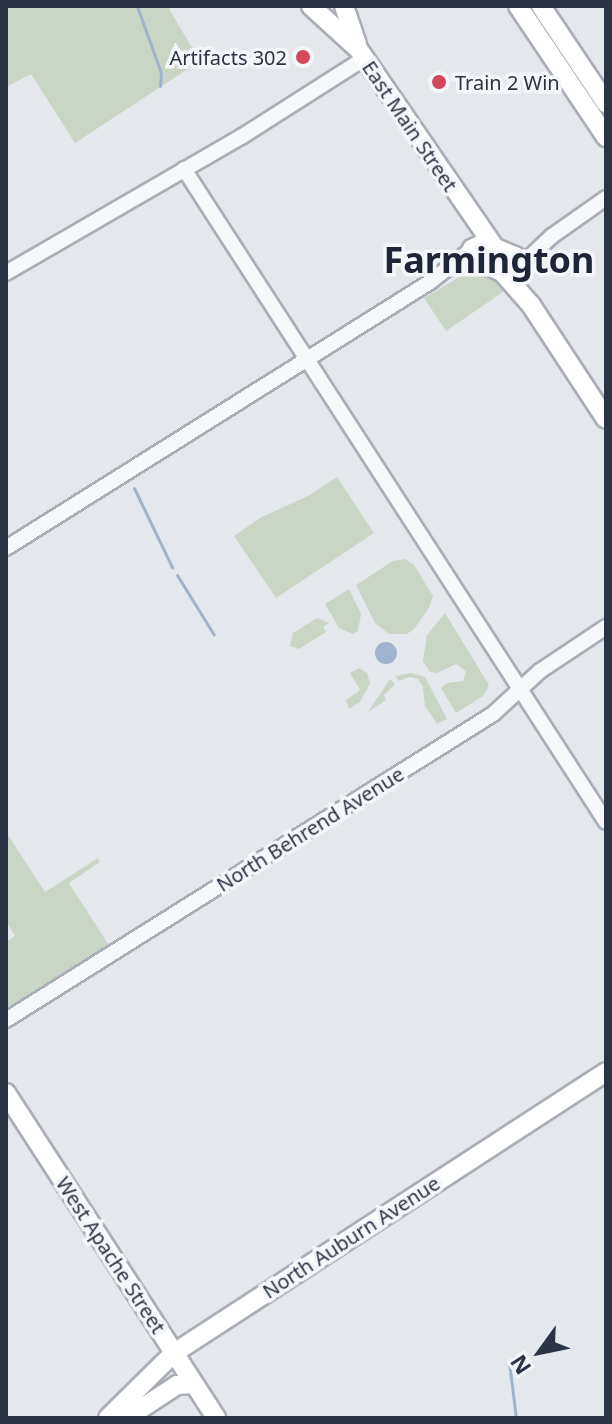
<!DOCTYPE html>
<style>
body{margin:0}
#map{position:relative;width:612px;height:1424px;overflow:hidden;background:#e4e7ec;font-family:"Noto Sans",sans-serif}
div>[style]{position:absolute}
.green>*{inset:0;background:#c9d6c5}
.water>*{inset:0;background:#9fb4cc}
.round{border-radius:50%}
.stream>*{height:3px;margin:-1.5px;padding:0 1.5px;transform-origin:1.5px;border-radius:1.5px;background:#9fb4cc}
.roads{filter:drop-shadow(2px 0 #a9aeb7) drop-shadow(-2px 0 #a9aeb7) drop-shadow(0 2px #a9aeb7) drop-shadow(0 -2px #a9aeb7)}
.minor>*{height:14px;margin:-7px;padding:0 7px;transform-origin:7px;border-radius:7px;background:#f7f8fa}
.major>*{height:18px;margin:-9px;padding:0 9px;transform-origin:9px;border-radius:9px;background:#fff}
.dots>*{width:22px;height:22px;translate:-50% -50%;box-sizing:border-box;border:4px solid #f4f6f9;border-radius:50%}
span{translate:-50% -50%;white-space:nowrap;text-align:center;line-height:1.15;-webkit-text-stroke:7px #f4f6f9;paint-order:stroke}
.poi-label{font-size:20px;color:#2b3445}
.right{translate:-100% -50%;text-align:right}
.left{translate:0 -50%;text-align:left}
.street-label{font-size:20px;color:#2b3445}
.town-label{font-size:36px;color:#1d2536;font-weight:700}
.frame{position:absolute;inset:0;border:8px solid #2b3445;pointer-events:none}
.north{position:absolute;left:500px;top:1312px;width:80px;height:80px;-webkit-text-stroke:6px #f4f6f9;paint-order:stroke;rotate:237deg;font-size:22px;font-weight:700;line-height:32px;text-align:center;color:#2b3445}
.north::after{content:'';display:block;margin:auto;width:28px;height:36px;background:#2b3445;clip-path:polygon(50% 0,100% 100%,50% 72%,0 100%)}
</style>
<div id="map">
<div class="green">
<i style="clip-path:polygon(6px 6px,172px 6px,169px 9px,200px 61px,75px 143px,31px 74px,6px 87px)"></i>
<i style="clip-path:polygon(475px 268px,494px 273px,503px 292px,446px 331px,424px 298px)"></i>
<i style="clip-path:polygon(337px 477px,374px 533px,276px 598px,234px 536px,260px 518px,310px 495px)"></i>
<i style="clip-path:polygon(405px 559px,414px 565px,433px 596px,429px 608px,414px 629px,407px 634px,389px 634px,375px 623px,356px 585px,393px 561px)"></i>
<i style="clip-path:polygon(349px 589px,361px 614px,358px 631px,353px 634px,339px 628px,325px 604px)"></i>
<i style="clip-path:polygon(445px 613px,489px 685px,483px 696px,456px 713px,441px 688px,447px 683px,463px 681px,466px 671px,456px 664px,437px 673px,430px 672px,423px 661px,427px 635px)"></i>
<i style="clip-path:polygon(317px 618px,329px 623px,323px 627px,326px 632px,299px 649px,290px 646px,293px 633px)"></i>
<i style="clip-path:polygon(359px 668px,367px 673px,370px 683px,360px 702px,349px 709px,346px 700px,360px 690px,350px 673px)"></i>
<i style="clip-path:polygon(411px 673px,425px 677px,447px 719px,437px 724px,425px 706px,423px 687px,418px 679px,409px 677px,399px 681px,395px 676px)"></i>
<i style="clip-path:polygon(390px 679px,395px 684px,384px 695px,386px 700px,368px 712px)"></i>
<i style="clip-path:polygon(6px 832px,45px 892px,98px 858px,100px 862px,69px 883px,110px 947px,6px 1012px,6px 942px,15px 936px,6px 921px)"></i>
</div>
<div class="water">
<i class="round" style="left:375px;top:642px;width:22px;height:22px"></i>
</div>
<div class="stream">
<i style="left:137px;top:6px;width:71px;rotate:70.3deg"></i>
<i style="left:161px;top:73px;width:13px;rotate:94deg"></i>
<i style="left:134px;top:488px;width:88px;rotate:64.3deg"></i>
<i style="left:177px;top:575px;width:70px;rotate:58.3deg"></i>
<i style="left:509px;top:1362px;width:56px;rotate:82.9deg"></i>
</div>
<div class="roads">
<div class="minor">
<i style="left:184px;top:169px;width:777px;rotate:57.13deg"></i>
<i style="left:519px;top:267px;width:45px;rotate:-43.2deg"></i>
<i style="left:552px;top:236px;width:66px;rotate:-35.1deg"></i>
<i style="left:6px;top:273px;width:272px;rotate:-30.1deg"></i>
<i style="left:241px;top:137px;width:147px;rotate:-32.5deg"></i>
<i style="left:6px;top:548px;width:501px;rotate:-32.1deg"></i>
<i style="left:430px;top:282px;width:53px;rotate:-38.2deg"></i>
<i style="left:6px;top:1020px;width:575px;rotate:-32.14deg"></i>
<i style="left:493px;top:714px;width:64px;rotate:-42.5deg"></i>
<i style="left:540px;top:671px;width:79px;rotate:-33.7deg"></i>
</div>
<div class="major">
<i style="left:311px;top:6px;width:65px;rotate:42.5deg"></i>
<i style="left:359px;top:50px;width:240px;rotate:55.5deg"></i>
<i style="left:344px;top:6px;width:40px;rotate:71.1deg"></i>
<i style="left:518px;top:6px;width:158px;rotate:56.1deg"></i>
<i style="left:541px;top:6px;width:117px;rotate:56.2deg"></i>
<i style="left:484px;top:243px;width:34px;rotate:23deg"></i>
<i style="left:515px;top:256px;width:8px;rotate:60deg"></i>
<i style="left:519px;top:263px;width:8px;rotate:104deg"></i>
<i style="left:517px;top:271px;width:10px;rotate:163deg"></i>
<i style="left:507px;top:274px;width:34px;rotate:-157deg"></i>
<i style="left:476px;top:261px;width:13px;rotate:-108deg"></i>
<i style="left:472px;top:249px;width:13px;rotate:-27deg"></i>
<i style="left:502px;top:272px;width:44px;rotate:48.7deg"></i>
<i style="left:531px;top:305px;width:136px;rotate:56.7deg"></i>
<i style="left:6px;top:1093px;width:387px;rotate:57.1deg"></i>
<i style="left:108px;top:1418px;width:93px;rotate:-44.6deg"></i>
<i style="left:174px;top:1353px;width:515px;rotate:-33.04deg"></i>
<i style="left:116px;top:1418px;width:24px;rotate:-19deg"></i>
<i style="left:139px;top:1410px;width:45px;rotate:-33.3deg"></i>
<i style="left:177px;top:1385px;width:17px;rotate:-3deg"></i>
</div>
</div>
<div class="dots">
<i style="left:303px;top:57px;background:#d1495b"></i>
<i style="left:439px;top:82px;background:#d1495b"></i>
</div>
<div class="poi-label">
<span class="right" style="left:287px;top:57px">Artifacts 302</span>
<span class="left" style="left:455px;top:82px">Train 2 Win</span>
</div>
<div class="street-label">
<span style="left:410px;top:126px;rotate:56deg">East Main Street</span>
<span style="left:310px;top:829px;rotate:-32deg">North Behrend Avenue</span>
<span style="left:351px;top:1237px;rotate:-33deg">North Auburn Avenue</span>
<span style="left:111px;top:1255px;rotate:57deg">West Apache Street</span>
</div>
<div class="town-label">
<span style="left:489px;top:260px">Farmington</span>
</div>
<div class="frame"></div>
<div class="north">N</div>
</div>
